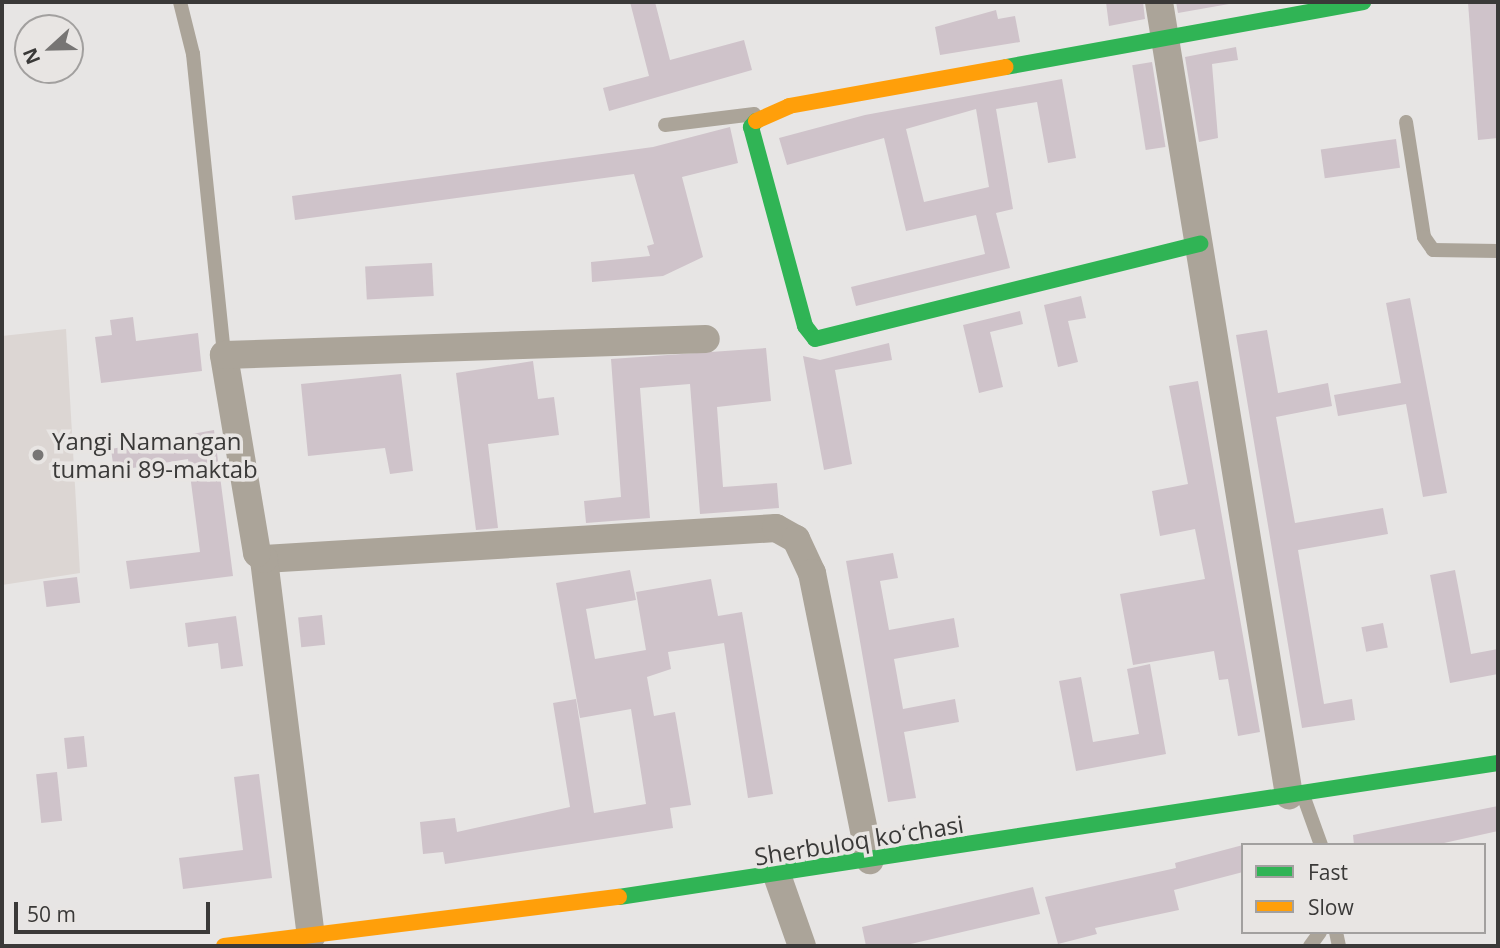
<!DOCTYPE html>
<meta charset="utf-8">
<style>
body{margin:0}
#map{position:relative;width:1500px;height:948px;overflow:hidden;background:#e7e5e4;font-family:"Open Sans",sans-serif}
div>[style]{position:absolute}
.built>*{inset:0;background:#dcd6d3}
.building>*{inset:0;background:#cfc3ca;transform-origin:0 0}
.lane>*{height:14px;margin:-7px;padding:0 7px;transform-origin:7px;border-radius:7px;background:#aba499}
.street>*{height:28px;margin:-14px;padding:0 14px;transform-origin:14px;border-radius:14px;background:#aba499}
.fast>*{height:16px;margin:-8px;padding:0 8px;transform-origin:8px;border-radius:8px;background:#30b455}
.slow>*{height:16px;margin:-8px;padding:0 8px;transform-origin:8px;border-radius:8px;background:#ff9f0a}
.dots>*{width:19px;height:19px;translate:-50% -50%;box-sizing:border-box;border:4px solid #e8e5e3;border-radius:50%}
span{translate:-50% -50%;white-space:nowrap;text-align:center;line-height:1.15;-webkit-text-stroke:7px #e8e5e3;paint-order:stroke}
.poi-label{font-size:24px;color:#3a3938}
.left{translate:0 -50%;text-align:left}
.street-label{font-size:24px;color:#3a3938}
.frame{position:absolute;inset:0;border:4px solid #3a3938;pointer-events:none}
.legend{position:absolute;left:1241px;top:843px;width:245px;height:91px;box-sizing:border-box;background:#e8e5e3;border:2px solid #a2a09f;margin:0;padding:9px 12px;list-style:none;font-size:21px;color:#3a3938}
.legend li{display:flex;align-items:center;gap:14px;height:35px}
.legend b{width:35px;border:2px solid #a2a09f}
.north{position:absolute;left:14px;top:14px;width:70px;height:70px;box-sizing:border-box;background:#e8e5e3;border:2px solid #a2a09f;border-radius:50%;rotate:248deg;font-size:19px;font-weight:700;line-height:28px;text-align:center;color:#3a3938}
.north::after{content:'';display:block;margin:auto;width:24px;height:32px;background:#777574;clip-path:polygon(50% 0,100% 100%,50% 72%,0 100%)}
.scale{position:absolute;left:14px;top:902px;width:196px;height:32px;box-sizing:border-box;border:4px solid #3a3938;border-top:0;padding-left:9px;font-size:21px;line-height:24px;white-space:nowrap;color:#3a3938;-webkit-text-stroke:5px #e8e5e3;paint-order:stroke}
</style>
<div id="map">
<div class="built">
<i style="clip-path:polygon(66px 329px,80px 573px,2px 585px,2px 336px)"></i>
</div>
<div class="building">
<i style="clip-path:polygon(630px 2px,655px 2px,670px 60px,744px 40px,752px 70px,609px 111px,603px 88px,649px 76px)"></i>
<i style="clip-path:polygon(1106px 2px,1143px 2px,1145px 19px,1109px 26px)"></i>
<i style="clip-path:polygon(1176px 2px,1229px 2px,1229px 4px,1178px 13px)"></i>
<i style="clip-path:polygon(1468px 2px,1498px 2px,1498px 138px,1478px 140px)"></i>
<i style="clip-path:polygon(996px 10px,998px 19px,1015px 16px,1020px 42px,940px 55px,935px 27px)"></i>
<i style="clip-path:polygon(1236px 47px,1238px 60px,1212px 64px,1218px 138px,1199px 142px,1185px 57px)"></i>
<i style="left:1152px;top:62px;width:86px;height:20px;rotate:81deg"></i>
<i style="clip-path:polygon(evenodd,1062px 79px,1076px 158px,1048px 163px,1037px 102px,996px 109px,1013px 209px,996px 213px,1010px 268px,856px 306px,851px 287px,985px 254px,976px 215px,906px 231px,884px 138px,787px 165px,779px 138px,865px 115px,1062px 79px,976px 109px,989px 187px,924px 202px,906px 129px,976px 109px)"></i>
<i style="clip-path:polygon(730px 127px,738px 163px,682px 177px,703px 257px,663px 276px,592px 282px,591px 262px,650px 256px,647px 246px,654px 244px,634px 174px,295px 220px,292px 196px,653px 147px)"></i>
<i style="left:1396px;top:139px;width:29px;height:76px;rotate:82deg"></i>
<i style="left:432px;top:263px;width:33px;height:67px;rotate:87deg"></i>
<i style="clip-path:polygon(1081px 296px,1086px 318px,1068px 321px,1078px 362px,1058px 367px,1044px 305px)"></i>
<i style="clip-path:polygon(1410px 298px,1447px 493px,1423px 497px,1406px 404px,1338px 416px,1334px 395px,1401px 383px,1386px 303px)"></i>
<i style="clip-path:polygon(1020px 311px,1023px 324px,990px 332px,1003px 387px,979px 393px,963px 325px)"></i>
<i style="clip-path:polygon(133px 317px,136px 341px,198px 333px,202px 371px,101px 383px,95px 337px,112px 335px,110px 320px)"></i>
<i style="clip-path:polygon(1267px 330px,1278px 393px,1328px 383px,1332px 406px,1276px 417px,1295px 523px,1383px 508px,1388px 534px,1298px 550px,1324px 704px,1352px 699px,1355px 720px,1302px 728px,1236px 335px)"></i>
<i style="clip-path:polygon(889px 343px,892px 360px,835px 370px,852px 464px,824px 470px,803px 356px,820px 360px)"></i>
<i style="clip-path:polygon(766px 348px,771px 401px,717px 407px,723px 487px,777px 483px,779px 508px,700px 514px,690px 384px,640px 388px,650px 518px,586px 523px,584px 501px,621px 497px,611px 359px)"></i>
<i style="clip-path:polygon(533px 361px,538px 399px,554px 397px,559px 435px,488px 444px,498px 528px,476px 530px,456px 373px)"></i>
<i style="clip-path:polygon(401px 374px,413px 471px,390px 474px,385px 448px,308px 456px,301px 384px)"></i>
<i style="clip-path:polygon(1198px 381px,1260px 732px,1238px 736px,1228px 679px,1219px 680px,1214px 651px,1133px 665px,1120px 594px,1205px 579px,1195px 529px,1160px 536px,1152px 491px,1188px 484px,1169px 386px)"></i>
<i style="clip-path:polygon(214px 430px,233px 576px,130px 589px,126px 561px,200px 552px,188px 459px,114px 471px,111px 449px)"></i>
<i style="clip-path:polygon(893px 553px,898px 578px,880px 581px,889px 630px,954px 618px,959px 647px,894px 659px,903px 709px,955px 699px,959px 722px,904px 732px,916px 798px,888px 802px,846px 561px)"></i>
<i style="clip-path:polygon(630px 570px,636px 600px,586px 609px,595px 659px,646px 650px,636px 592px,711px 579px,718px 616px,742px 612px,773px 794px,748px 798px,724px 643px,668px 652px,671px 669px,647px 677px,654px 716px,675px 712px,691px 805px,670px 808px,673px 828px,445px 864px,443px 852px,423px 854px,420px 822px,455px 818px,457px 832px,570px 807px,553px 703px,576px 699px,594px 813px,646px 804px,631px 709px,580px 718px,556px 583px)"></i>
<i style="clip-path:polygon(1455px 570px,1471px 654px,1498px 649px,1498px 674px,1450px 683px,1430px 575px)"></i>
<i style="left:77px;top:577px;width:26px;height:34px;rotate:83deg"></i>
<i style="left:322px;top:615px;width:30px;height:24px;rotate:84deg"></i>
<i style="clip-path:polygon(236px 616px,243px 666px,221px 669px,218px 643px,188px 647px,185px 623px)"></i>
<i style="left:1383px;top:623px;width:25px;height:22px;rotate:79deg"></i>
<i style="clip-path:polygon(1150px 664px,1166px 754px,1076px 771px,1059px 681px,1081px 677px,1093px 742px,1139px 734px,1127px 669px)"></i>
<i style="left:84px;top:736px;width:31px;height:20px;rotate:84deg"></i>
<i style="left:57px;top:772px;width:49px;height:21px;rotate:84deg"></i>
<i style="clip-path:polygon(259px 774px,272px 878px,183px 889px,179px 858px,243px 850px,234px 777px)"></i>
<i style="clip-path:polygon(1498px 806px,1498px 831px,1435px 845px,1354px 845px,1353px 835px)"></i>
<i style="clip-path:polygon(1243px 845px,1243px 872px,1174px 890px,1179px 910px,1095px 928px,1097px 934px,1058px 944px,1045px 897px,1176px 868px,1175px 863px)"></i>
<i style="clip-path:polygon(1033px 887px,1040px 914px,902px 946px,866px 946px,862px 927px)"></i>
</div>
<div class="lane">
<i style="left:180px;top:2px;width:54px;rotate:76deg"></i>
<i style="left:193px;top:54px;width:303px;rotate:84.1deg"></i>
<i style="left:1406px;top:122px;width:116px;rotate:81.1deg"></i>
<i style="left:1424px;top:237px;width:16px;rotate:55deg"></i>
<i style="left:1433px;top:250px;width:65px;rotate:0.9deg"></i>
<i style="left:665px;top:125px;width:90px;rotate:-7deg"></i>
<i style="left:1303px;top:795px;width:53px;rotate:70.2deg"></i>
<i style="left:1336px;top:932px;width:14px;rotate:78deg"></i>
<i style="left:1310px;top:946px;width:17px;rotate:-54deg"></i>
</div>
<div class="street">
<i style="left:1159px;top:2px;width:804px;rotate:80.69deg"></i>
<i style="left:264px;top:559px;width:513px;rotate:-3.46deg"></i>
<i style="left:776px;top:528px;width:23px;rotate:29deg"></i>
<i style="left:796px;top:539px;width:38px;rotate:65deg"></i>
<i style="left:812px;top:573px;width:293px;rotate:78.6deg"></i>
<i style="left:778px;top:878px;width:72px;rotate:70.6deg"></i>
<i style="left:311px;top:937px;width:381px;rotate:-97.1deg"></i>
<i style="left:264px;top:559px;width:9px;rotate:-139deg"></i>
<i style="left:257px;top:553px;width:201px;rotate:-99.5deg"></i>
<i style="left:224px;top:355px;width:482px;rotate:-1.9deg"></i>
</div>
<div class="fast">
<i style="left:1006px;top:67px;width:363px;rotate:-10.3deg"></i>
<i style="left:756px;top:121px;width:8px;rotate:130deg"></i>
<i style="left:751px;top:127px;width:206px;rotate:74.8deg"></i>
<i style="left:805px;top:326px;width:16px;rotate:52deg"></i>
<i style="left:815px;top:339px;width:397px;rotate:-13.9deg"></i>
<i style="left:619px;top:897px;width:889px;rotate:-8.67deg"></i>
</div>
<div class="slow">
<i style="left:756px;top:121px;width:36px;rotate:-24deg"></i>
<i style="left:789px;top:106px;width:220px;rotate:-10.2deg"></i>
<i style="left:224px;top:946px;width:398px;rotate:-7.1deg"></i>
</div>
<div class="dots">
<i style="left:38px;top:455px;background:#777574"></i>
</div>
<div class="poi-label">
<span class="left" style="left:52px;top:455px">Yangi Namangan<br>tumani 89-maktab</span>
</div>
<div class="street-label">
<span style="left:859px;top:840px;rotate:-9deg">Sherbuloq koʻchasi</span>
</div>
<div class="frame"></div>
<ul class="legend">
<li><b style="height:9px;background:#30b455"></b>Fast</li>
<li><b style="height:9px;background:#ff9f0a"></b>Slow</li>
</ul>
<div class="north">N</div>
<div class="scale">50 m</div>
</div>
